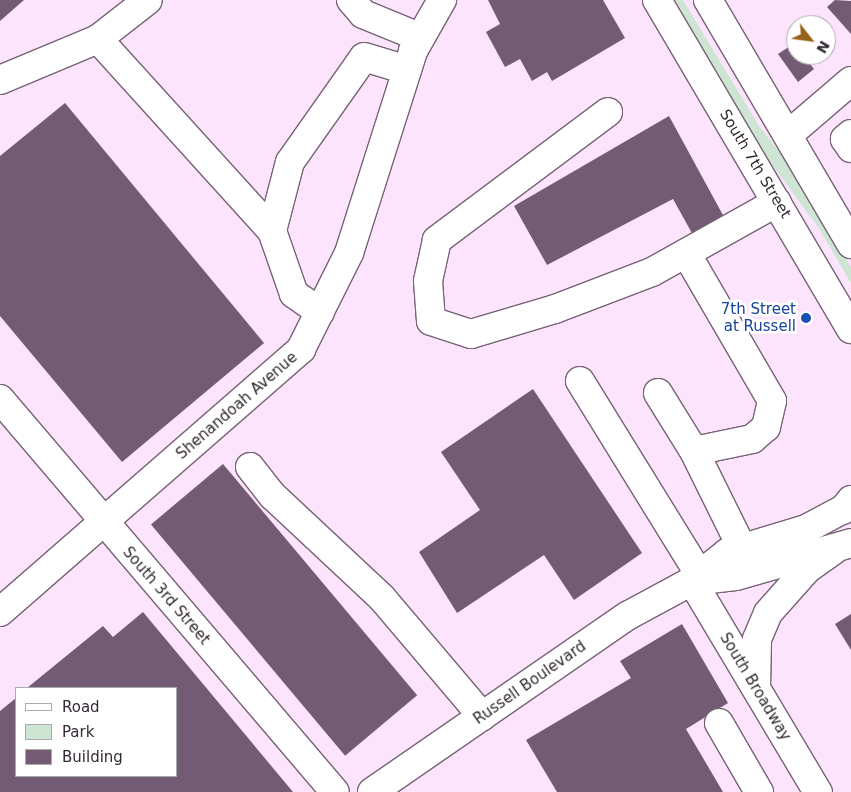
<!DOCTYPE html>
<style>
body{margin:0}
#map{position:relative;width:851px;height:792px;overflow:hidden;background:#fce5fc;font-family:"DejaVu Sans",sans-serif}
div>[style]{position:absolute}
.green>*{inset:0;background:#cde5d2}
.building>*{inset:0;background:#735b73;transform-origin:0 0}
.roads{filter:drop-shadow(1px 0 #776276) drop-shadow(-1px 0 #776276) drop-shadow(0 1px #776276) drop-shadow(0 -1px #776276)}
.minor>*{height:28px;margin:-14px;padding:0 14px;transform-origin:14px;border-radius:14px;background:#fff}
.major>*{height:28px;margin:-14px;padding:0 14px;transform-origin:14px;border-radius:14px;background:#fff}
.dots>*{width:14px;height:14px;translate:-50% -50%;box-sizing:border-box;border:2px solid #fff;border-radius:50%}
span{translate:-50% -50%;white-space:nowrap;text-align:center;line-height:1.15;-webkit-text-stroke:5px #fff;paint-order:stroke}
.street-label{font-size:15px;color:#332a33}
.transit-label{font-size:15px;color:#164399}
.right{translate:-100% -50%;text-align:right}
.legend{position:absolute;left:15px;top:687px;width:162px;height:90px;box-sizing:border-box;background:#fff;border:1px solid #adaaad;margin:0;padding:6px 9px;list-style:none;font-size:15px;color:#332a33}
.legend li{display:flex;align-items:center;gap:10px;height:25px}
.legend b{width:25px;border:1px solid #adaaad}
.north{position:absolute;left:786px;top:15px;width:50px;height:50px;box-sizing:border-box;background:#fff;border:1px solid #adaaad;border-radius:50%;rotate:120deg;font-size:14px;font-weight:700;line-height:20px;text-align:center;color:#332a33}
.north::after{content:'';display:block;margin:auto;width:18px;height:22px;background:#956315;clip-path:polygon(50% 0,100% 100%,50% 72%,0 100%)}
</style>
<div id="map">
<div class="green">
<i style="clip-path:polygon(673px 0,683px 0,759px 126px,792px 168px,851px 267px,851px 283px,818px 227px,764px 154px)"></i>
</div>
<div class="building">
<i style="clip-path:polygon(0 0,24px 0,0 21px)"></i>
<i style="clip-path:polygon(603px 0,625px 38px,552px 81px,547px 72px,532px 81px,520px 59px,505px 67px,486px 32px,500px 24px,488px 0)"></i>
<i style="clip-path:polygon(835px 0,851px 1px,851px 34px,827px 7px)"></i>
<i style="clip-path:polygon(796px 42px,796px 55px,803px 55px,814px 69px,798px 82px,778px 54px)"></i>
<i style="clip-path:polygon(65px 103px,264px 343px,122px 462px,0 316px,0 156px)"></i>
<i style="clip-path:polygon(669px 116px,724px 217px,693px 235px,673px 199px,547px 265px,514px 206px)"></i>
<i style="clip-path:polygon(533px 389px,642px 553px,574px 600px,544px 555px,457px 613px,419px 552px,480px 510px,441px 452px)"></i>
<i style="left:223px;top:464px;width:302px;height:94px;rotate:50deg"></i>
<i style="clip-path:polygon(143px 612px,293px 792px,0 792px,0 711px,16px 698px,16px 776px,176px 776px,176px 688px,27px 688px,103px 626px,113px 637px)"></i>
<i style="clip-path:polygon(851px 614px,851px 650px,835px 624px)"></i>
<i style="clip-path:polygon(682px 624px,728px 703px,686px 729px,723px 792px,557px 792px,526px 740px,631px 678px,620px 661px)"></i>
</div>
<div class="roads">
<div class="minor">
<i style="left:351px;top:0;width:18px;rotate:49deg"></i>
<i style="left:363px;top:14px;width:61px;rotate:22.3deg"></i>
<i style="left:98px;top:39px;width:63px;rotate:-38deg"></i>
<i style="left:0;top:80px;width:106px;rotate:-22.7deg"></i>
<i style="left:98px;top:39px;width:259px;rotate:47.8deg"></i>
<i style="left:608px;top:112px;width:214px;rotate:143.2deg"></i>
<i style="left:437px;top:240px;width:42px;rotate:102.4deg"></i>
<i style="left:428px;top:281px;width:40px;rotate:85.7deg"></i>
<i style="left:431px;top:321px;width:42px;rotate:18deg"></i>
<i style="left:471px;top:334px;width:88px;rotate:-16.6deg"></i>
<i style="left:555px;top:309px;width:104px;rotate:-20.9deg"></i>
<i style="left:652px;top:272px;width:143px;rotate:-29.2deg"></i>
<i style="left:851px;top:134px;width:8px;rotate:140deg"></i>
<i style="left:845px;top:139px;width:11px;rotate:56deg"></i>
<i style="left:788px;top:135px;width:83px;rotate:-40.6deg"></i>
<i style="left:686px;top:253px;width:171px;rotate:59.8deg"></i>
<i style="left:772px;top:401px;width:27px;rotate:103deg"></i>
<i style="left:766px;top:427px;width:18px;rotate:139deg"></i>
<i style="left:752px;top:439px;width:59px;rotate:168.3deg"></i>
<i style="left:694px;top:451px;width:108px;rotate:63.7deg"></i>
<i style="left:320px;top:312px;width:32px;rotate:-145deg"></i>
<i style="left:294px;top:294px;width:67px;rotate:-109.2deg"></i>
<i style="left:272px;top:231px;width:71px;rotate:-75.4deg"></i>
<i style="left:290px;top:162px;width:128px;rotate:-54.8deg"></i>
<i style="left:364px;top:57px;width:45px;rotate:16.8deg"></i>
<i style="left:580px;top:381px;width:228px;rotate:58.3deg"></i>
<i style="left:658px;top:393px;width:68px;rotate:58.2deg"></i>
<i style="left:0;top:399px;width:516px;rotate:49.56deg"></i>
<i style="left:250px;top:467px;width:37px;rotate:52deg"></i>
<i style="left:273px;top:496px;width:149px;rotate:43.1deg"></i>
<i style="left:382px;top:598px;width:155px;rotate:49.7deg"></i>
<i style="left:692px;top:581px;width:246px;rotate:59.2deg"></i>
<i style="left:692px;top:581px;width:44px;rotate:-6.5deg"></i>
<i style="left:736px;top:576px;width:120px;rotate:-16deg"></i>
<i style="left:0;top:612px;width:400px;rotate:-41.1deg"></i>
<i style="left:301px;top:349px;width:107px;rotate:-63.4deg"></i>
<i style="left:349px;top:253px;width:212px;rotate:-72.4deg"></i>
<i style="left:413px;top:51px;width:59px;rotate:-60.4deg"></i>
<i style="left:756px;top:688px;width:49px;rotate:-88.8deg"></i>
<i style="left:757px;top:639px;width:28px;rotate:-67deg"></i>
<i style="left:768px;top:613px;width:59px;rotate:-48.4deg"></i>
<i style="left:807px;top:569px;width:32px;rotate:-35deg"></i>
<i style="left:719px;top:723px;width:80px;rotate:59.9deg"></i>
<i style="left:372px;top:792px;width:312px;rotate:-34.6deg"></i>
<i style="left:629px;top:615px;width:72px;rotate:-28.4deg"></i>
<i style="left:692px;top:581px;width:45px;rotate:-38.7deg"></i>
<i style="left:727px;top:553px;width:83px;rotate:-16.9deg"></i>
<i style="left:806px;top:529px;width:51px;rotate:-28.1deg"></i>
</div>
<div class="major">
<i style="left:657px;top:0;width:382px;rotate:59.5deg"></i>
<i style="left:708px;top:0;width:283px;rotate:59.6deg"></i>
<i style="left:843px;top:510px;width:13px;rotate:-51deg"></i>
</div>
</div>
<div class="dots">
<i style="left:806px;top:318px;background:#1a4fb4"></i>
</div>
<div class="street-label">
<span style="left:755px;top:164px;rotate:59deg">South 7th Street</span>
<span style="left:237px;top:406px;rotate:-41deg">Shenandoah Avenue</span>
<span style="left:166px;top:596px;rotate:49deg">South 3rd Street</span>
<span style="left:530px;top:683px;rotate:-35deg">Russell Boulevard</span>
<span style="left:755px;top:687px;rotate:59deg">South Broadway</span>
</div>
<div class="transit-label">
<span class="right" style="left:796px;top:318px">7th Street<br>at Russell</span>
</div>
<ul class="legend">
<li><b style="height:6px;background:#fff"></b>Road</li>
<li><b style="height:14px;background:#cde5d2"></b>Park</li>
<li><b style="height:14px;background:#735b73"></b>Building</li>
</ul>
<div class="north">N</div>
</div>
